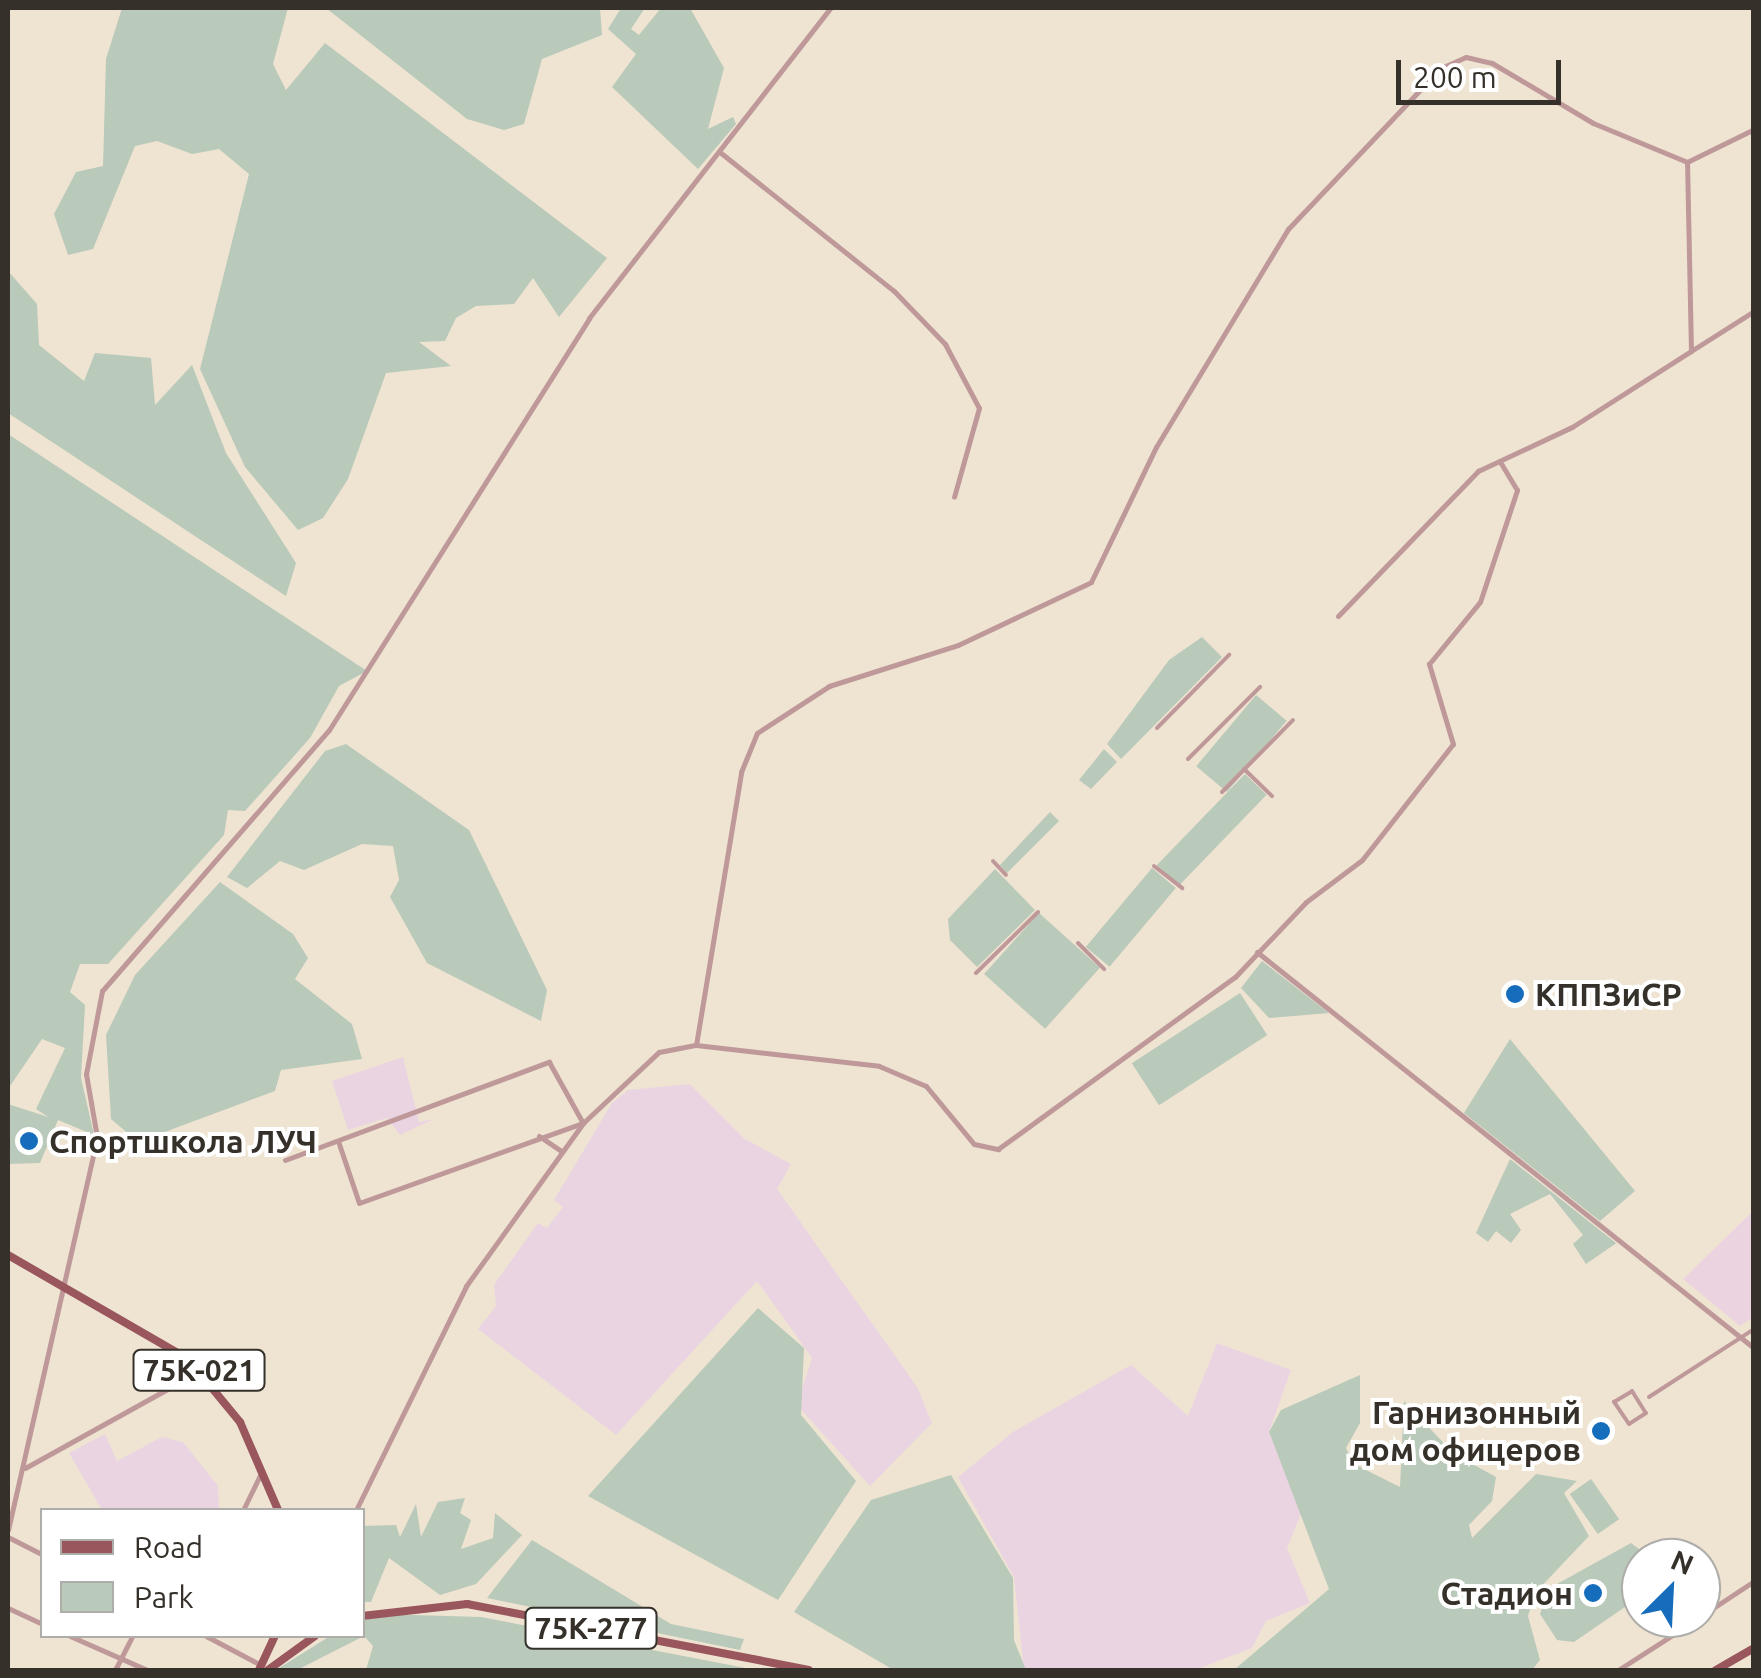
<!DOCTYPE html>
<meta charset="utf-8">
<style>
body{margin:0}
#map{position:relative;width:1761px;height:1678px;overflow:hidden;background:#efe4d2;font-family:Ubuntu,sans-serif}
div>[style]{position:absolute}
.industrial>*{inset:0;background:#ead4e2}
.education>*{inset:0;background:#ebd4df}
.green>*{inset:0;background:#b9c9ba;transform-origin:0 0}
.pedestrian>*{height:4px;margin:-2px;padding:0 2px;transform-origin:2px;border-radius:2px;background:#bf989a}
.minor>*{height:5px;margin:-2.5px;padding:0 2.5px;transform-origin:2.5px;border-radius:2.5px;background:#bf989a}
.primary>*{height:8px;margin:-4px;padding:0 4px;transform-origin:4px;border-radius:4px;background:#99565d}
.dots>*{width:28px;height:28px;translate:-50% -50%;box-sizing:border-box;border:5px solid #fff;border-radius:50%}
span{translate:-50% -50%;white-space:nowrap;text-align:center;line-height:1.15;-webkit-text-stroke:8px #fff;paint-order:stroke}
.shield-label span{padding:2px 8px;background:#fff;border:2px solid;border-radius:8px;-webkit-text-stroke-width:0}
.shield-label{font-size:30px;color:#35312a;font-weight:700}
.poi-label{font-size:32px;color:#35312a;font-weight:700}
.left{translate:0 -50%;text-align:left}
.right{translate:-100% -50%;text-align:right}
.frame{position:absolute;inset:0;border:10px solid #35312a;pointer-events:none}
.legend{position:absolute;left:40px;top:1508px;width:325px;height:130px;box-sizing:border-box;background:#fff;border:2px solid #aeadaa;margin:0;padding:12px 18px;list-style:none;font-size:30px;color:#35312a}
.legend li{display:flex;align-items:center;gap:20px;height:50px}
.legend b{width:50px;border:2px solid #aeadaa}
.north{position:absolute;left:1621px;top:1538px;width:100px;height:100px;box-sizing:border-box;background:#fff;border:2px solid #aeadaa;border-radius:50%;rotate:24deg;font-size:28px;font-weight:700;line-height:40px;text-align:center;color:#35312a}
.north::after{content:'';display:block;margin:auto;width:35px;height:45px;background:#156dbb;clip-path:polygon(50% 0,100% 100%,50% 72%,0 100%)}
.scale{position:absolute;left:1396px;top:60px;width:165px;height:45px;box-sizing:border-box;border:5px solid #35312a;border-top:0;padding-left:12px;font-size:30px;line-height:35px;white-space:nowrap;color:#35312a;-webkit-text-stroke:8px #fff;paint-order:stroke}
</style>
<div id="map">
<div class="industrial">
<i style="clip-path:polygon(403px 1057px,419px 1122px,434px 1119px,400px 1135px,387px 1118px,348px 1130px,332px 1081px)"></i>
<i style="clip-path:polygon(690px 1084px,745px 1139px,791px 1164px,777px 1189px,917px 1387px,932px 1423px,870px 1486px,797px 1405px,812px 1358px,757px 1281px,616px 1435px,478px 1329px,496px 1306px,494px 1285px,538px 1223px,547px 1228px,563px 1207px,554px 1200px,612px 1103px,628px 1090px)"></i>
<i style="clip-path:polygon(1217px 1343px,1291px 1370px,1269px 1432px,1301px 1514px,1287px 1548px,1310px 1603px,1266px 1621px,1252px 1648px,1195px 1670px,1024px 1670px,1014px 1577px,958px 1477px,1013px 1432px,1131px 1365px,1188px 1416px)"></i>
<i style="clip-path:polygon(105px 1434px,117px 1461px,162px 1437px,183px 1442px,218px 1486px,219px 1510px,102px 1510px,69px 1453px)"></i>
</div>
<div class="education">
<i style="clip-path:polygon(1753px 1211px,1753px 1317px,1740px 1326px,1683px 1279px)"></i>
</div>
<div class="green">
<i style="clip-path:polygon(122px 8px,288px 8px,273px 64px,286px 90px,325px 43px,607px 258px,559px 317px,533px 278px,514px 304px,476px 306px,456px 318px,445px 341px,419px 342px,451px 366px,386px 373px,348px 479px,323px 518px,298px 530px,245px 467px,200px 369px,249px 174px,219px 149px,192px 154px,157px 141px,135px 146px,93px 249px,68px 255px,54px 214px,76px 172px,103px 166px,106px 59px)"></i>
<i style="clip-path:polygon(326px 8px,600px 8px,602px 35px,542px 59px,524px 124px,504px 130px,467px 119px)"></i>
<i style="clip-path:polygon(621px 8px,645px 8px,631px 29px,639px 35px,661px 8px,690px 8px,724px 68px,708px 129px,733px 117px,736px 124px,698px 169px,612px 87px,636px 54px,608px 29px)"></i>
<i style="clip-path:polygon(8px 271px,37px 304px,39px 345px,84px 381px,95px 353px,151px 358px,155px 405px,192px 365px,226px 453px,296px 563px,286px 596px,8px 413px)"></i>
<i style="clip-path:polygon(8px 434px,367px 671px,339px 686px,310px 738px,245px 811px,228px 810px,224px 835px,108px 964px,80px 964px,70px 992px,85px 1005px,81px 1078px,94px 1135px,58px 1120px,40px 1163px,8px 1164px,8px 1104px,48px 1117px,36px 1109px,65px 1048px,42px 1039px,8px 1089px)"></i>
<i style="clip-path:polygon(1202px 637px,1222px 657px,1121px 759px,1107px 744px,1169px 660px)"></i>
<i style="left:1256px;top:695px;width:40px;height:93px;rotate:40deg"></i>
<i style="clip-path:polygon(346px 744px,469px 830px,547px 990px,541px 1021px,427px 963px,390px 897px,399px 880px,393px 846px,362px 844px,304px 870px,280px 861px,247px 888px,227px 877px,325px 751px)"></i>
<i style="clip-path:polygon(1104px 749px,1117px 762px,1091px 789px,1079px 780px)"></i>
<i style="left:1245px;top:774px;width:30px;height:127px;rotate:44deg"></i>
<i style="clip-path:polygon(1050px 812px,1059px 821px,1007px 873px,1000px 865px)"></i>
<i style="left:1152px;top:868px;width:31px;height:103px;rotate:40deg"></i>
<i style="clip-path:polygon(995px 869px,1035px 910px,977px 967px,950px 940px,948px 919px)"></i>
<i style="clip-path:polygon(220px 882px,293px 934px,308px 958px,295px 979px,352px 1024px,362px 1059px,281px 1070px,275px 1091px,138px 1142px,111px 1119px,106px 1035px,135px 975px)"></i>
<i style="left:1039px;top:913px;width:82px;height:82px;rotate:42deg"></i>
<i style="clip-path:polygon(1262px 961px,1329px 1013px,1269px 1018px,1241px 988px)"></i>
<i style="left:1240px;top:993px;width:50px;height:129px;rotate:57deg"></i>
<i style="clip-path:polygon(1510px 1039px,1635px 1191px,1600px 1221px,1464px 1113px)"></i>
<i style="clip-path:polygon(1510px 1159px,1616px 1243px,1615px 1244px,1586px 1264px,1573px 1244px,1583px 1235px,1550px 1194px,1510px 1214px,1521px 1230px,1511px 1243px,1496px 1231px,1488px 1242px,1476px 1233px)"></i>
<i style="clip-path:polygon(758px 1308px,804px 1348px,801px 1415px,856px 1481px,778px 1600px,588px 1496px)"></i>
<i style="clip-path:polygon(1360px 1375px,1360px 1423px,1346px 1448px,1354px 1464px,1400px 1487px,1404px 1401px,1454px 1454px,1496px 1477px,1492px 1501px,1469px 1525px,1472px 1538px,1536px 1474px,1577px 1481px,1564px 1493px,1589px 1536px,1535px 1593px,1528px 1616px,1540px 1660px,1532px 1670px,1234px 1670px,1329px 1589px,1269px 1432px,1281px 1410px)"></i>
<i style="clip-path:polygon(951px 1475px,1013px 1578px,1014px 1640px,1026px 1670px,892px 1669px,794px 1612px,871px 1500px)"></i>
<i style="left:1591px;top:1479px;width:49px;height:26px;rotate:55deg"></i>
<i style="clip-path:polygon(465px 1498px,460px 1513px,471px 1520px,461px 1549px,493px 1538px,495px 1513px,522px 1535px,476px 1584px,440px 1595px,389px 1558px,371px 1602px,363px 1602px,363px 1526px,396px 1525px,400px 1537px,416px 1504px,421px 1537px,438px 1502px)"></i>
<i style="clip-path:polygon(532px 1540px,671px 1624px,744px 1639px,740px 1650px,487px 1598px)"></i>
<i style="clip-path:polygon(1631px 1543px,1651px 1558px,1641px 1558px,1641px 1596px,1574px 1642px,1557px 1640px,1540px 1614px,1548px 1589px)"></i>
<i style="clip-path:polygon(379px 1614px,481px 1617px,756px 1670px,366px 1670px,373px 1646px,364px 1636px,297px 1670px,276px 1670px,330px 1636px,362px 1636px,363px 1621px)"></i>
</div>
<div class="pedestrian">
<i style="left:1157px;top:728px;width:103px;rotate:-45.4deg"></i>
<i style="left:1188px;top:759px;width:102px;rotate:-45deg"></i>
<i style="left:1244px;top:769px;width:39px;rotate:44deg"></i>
<i style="left:1222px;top:792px;width:101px;rotate:-45.4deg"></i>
<i style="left:993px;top:861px;width:19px;rotate:47deg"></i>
<i style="left:1154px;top:866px;width:36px;rotate:38deg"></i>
<i style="left:1078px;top:943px;width:37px;rotate:45deg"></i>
<i style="left:976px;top:973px;width:87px;rotate:-44.5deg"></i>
<i style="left:1632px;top:1391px;width:26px;rotate:58deg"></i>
<i style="left:1646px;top:1413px;width:20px;rotate:147deg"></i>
<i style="left:1629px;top:1424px;width:27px;rotate:-124deg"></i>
<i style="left:1614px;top:1402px;width:21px;rotate:-31deg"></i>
<i style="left:1649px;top:1397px;width:125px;rotate:-32.9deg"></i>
</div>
<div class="minor">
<i style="left:721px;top:153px;width:221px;rotate:38.6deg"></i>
<i style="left:894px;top:291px;width:74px;rotate:46.1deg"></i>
<i style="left:945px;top:344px;width:72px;rotate:62deg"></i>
<i style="left:979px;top:408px;width:92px;rotate:105.7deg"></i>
<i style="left:1691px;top:351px;width:75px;rotate:-32.4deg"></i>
<i style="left:1338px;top:616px;width:202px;rotate:-46deg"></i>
<i style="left:1478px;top:471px;width:104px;rotate:-25.1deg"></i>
<i style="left:1572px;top:427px;width:141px;rotate:-32.6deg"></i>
<i style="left:1691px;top:351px;width:189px;rotate:-91.2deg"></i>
<i style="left:1257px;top:952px;width:635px;rotate:38.55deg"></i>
<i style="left:696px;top:1045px;width:277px;rotate:-80.6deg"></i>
<i style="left:741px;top:772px;width:42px;rotate:-67.7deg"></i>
<i style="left:757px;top:733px;width:86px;rotate:-33.1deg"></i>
<i style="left:829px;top:686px;width:135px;rotate:-17.6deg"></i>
<i style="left:958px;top:645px;width:147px;rotate:-25.3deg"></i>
<i style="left:1091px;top:582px;width:150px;rotate:-64.3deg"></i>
<i style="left:1156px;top:447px;width:255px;rotate:-58.8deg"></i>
<i style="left:1288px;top:229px;width:222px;rotate:-46.5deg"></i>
<i style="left:1441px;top:68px;width:27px;rotate:-24deg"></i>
<i style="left:1466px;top:57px;width:27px;rotate:13deg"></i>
<i style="left:1492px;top:63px;width:117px;rotate:30.7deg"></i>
<i style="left:1593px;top:123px;width:102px;rotate:22.5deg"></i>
<i style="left:1687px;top:162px;width:75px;rotate:-26.2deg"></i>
<i style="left:539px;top:1136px;width:27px;rotate:34deg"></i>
<i style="left:338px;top:1141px;width:65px;rotate:71.3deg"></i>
<i style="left:359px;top:1203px;width:235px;rotate:-19.7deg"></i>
<i style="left:285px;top:1160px;width:282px;rotate:-20.4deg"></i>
<i style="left:549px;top:1062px;width:70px;rotate:60.9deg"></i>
<i style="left:25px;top:1468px;width:200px;rotate:-29deg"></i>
<i style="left:243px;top:1510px;width:39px;rotate:-64deg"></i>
<i style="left:356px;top:1510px;width:250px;rotate:-63.8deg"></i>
<i style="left:466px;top:1286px;width:201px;rotate:-54.3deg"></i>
<i style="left:583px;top:1123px;width:104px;rotate:-43.1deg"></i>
<i style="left:659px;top:1052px;width:38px;rotate:-11deg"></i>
<i style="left:696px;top:1045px;width:184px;rotate:6.5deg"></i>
<i style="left:879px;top:1066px;width:51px;rotate:23.1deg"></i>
<i style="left:926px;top:1086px;width:75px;rotate:50.4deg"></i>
<i style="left:974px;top:1144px;width:25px;rotate:12deg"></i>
<i style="left:998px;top:1149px;width:293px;rotate:-36deg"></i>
<i style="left:1235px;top:977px;width:103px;rotate:-46.6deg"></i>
<i style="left:1306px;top:902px;width:70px;rotate:-36.9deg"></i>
<i style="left:1362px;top:860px;width:147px;rotate:-51.9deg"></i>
<i style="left:1453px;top:744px;width:84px;rotate:-106.7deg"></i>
<i style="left:1429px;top:664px;width:80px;rotate:-50.6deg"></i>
<i style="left:1480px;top:602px;width:118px;rotate:-71.7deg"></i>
<i style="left:1517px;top:490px;width:33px;rotate:-121deg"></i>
<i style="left:8px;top:1530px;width:403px;rotate:-77.2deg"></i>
<i style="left:97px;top:1137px;width:64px;rotate:-99.9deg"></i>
<i style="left:86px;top:1074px;width:85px;rotate:-79.1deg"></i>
<i style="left:102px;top:991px;width:346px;rotate:-49deg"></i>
<i style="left:329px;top:730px;width:487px;rotate:-57.7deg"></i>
<i style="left:589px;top:318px;width:393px;rotate:-52.1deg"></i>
<i style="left:8px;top:1537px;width:38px;rotate:27deg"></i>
<i style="left:8px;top:1608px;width:38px;rotate:25deg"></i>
<i style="left:1701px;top:1616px;width:64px;rotate:-33.4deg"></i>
<i style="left:70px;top:1636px;width:84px;rotate:23.8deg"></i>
<i style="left:206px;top:1636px;width:62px;rotate:27.8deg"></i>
<i style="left:115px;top:1670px;width:38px;rotate:-63deg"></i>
<i style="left:1618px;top:1670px;width:96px;rotate:-32.7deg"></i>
</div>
<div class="primary">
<i style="left:8px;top:1255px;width:208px;rotate:30deg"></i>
<i style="left:188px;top:1359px;width:82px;rotate:50.5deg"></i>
<i style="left:240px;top:1422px;width:96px;rotate:66.6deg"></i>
<i style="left:362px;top:1616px;width:106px;rotate:-6.5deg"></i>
<i style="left:467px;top:1604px;width:348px;rotate:10.9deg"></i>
<i style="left:259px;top:1670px;width:38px;rotate:-65deg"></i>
<i style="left:268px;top:1670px;width:58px;rotate:-35.9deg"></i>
<i style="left:1716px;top:1670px;width:44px;rotate:-30.1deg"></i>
</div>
<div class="dots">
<i style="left:1515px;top:994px;background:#156dbb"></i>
<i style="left:29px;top:1141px;background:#156dbb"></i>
<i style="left:1601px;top:1431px;background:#156dbb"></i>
<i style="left:1593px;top:1593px;background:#156dbb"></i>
</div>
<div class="shield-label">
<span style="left:199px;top:1370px">75К-021</span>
<span style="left:591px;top:1628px">75К-277</span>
</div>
<div class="poi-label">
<span class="left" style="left:1535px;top:994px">КППЗиСР</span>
<span class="left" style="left:49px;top:1141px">Спортшкола ЛУЧ</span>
<span class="right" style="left:1581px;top:1431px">Гарнизонный<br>дом офицеров</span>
<span class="right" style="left:1573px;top:1593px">Стадион</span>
</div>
<div class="frame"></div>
<ul class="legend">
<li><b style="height:12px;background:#99565d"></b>Road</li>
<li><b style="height:28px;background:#b9c9ba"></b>Park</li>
</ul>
<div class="north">N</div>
<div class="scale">200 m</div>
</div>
